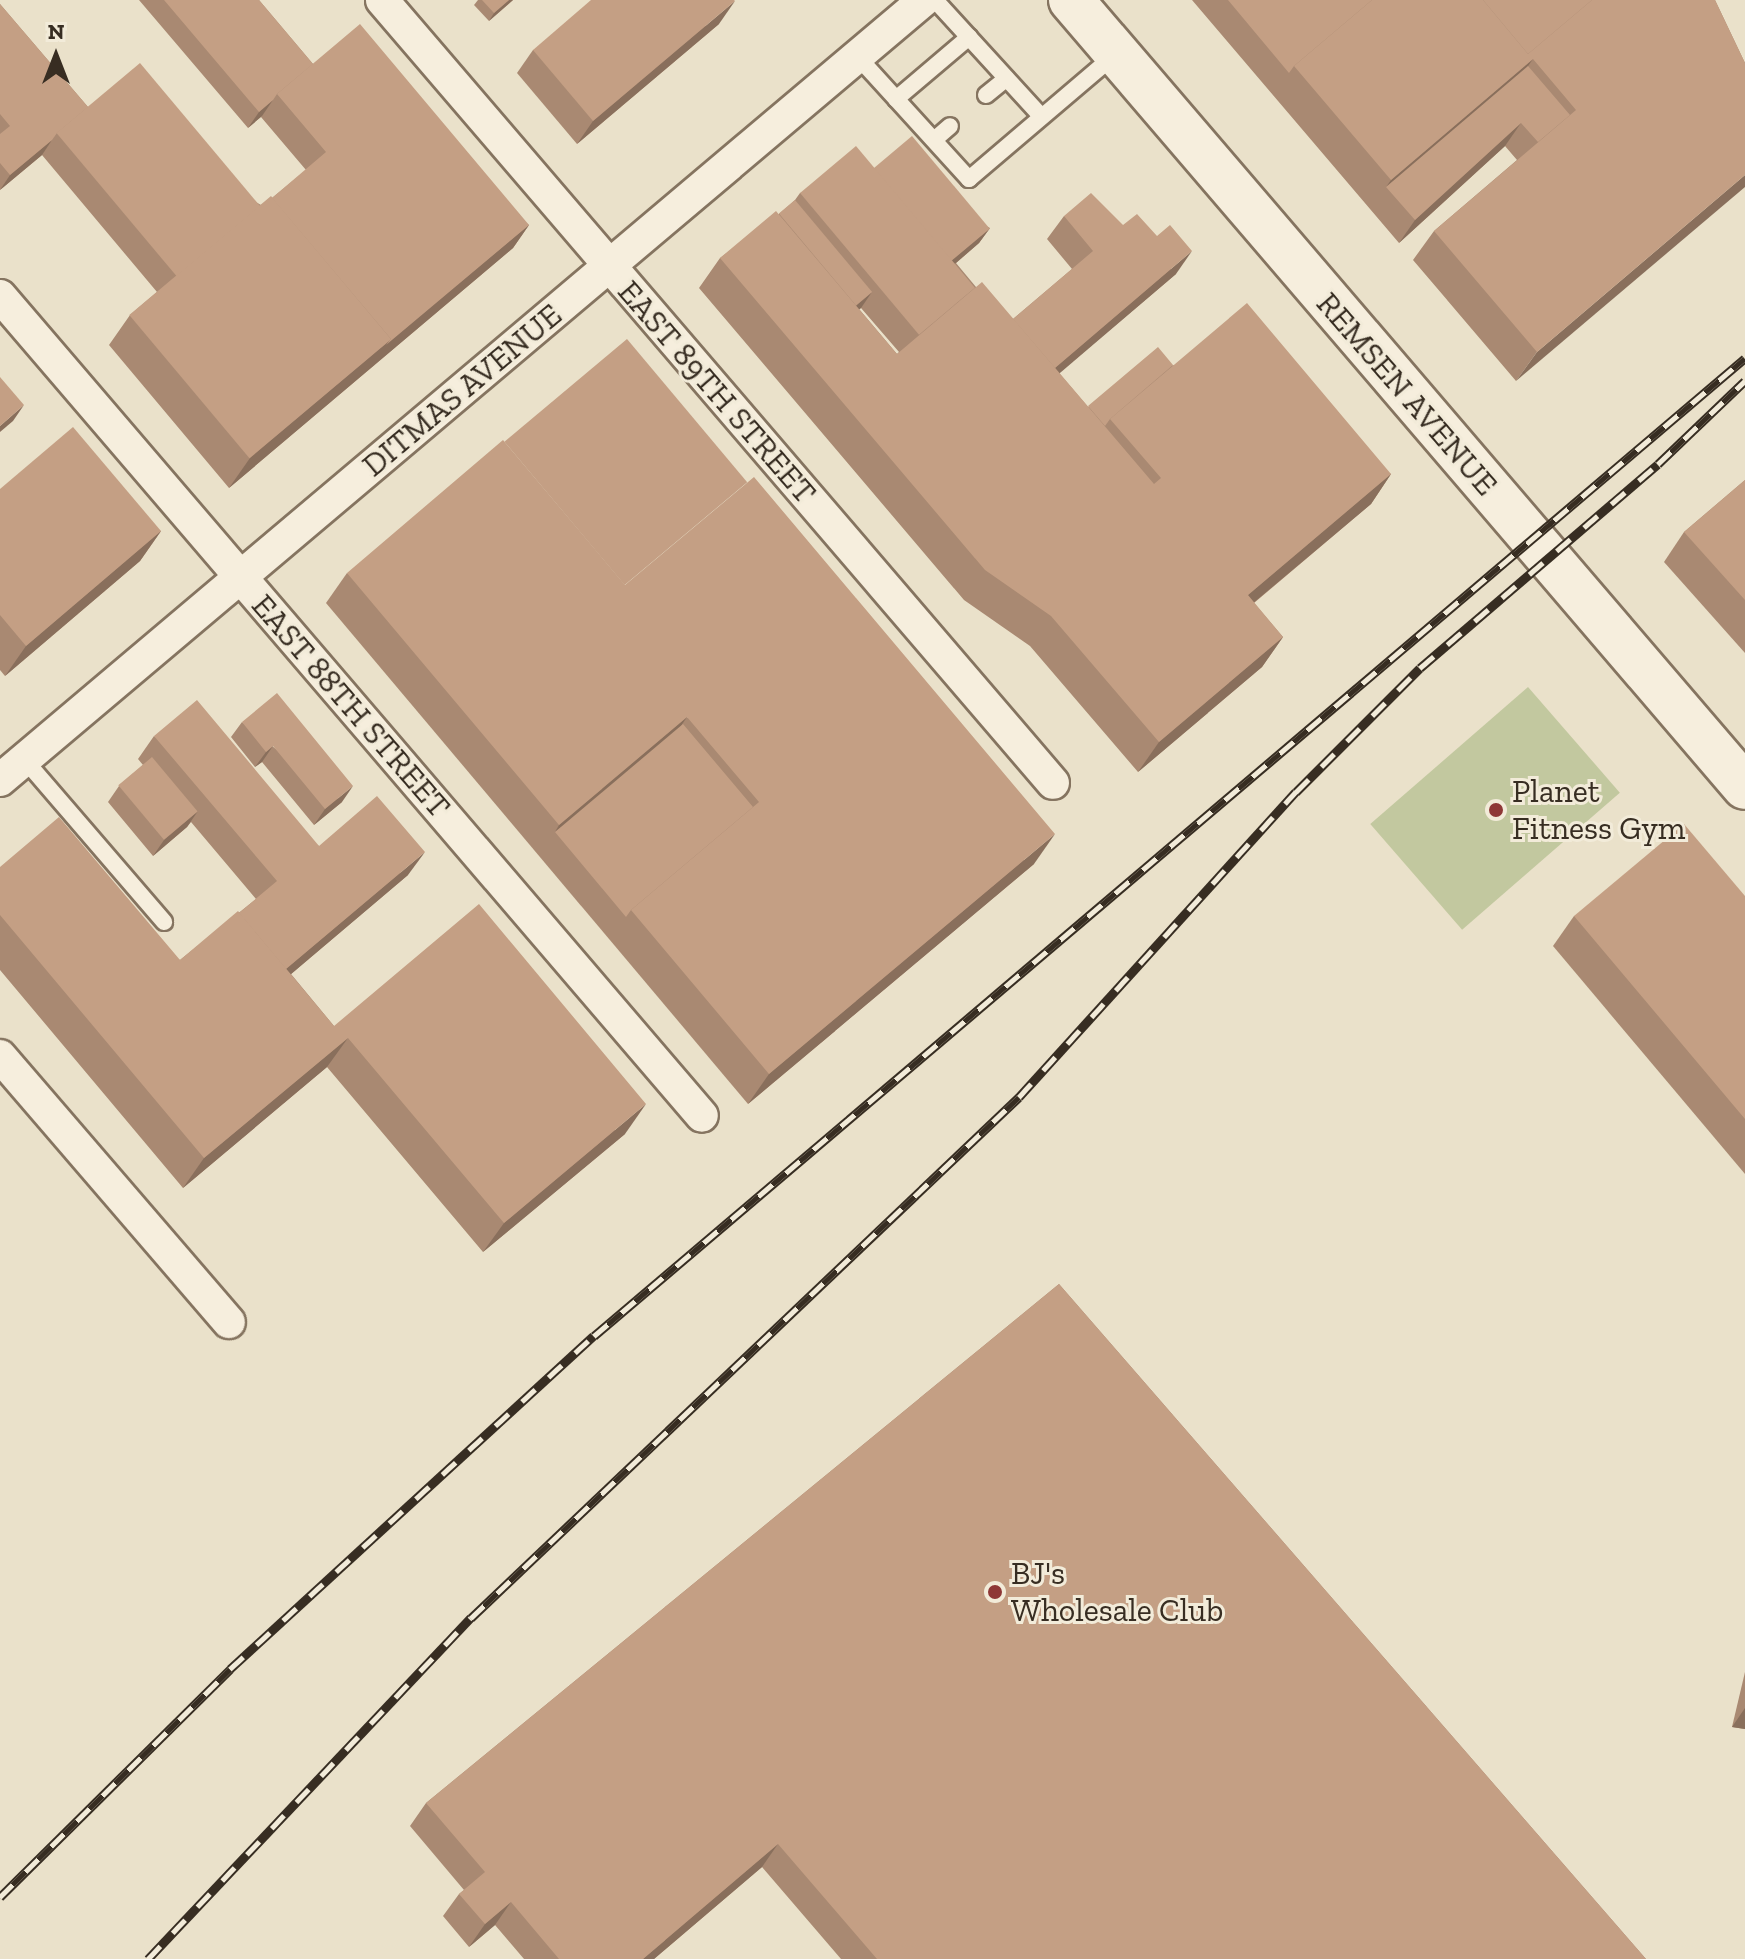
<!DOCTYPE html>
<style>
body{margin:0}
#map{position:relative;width:1745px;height:1959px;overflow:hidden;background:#eae1ca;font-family:"Zilla Slab",serif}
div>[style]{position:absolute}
.green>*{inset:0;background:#c2c89f;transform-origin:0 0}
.roads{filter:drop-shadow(2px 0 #857460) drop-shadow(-2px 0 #857460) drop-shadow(0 2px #857460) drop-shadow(0 -2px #857460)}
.service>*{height:16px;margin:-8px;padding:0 8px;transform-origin:8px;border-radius:8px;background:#f6eedd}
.minor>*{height:32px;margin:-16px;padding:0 16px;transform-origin:16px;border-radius:16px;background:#f6eedd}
.secondary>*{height:44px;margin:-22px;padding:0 22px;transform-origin:22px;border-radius:22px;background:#f6eedd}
.rail>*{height:9px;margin-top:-4.5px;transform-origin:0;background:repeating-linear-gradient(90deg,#f2ebd9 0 18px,#372d22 0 36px);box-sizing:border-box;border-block:2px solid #372d22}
.wall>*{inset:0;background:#a98972}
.shaded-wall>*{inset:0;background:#896f5c}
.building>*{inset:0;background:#c49f84;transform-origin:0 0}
.dots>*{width:22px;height:22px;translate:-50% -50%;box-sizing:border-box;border:4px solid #f2ebd9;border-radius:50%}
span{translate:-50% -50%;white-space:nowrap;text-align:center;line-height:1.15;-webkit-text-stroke:6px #f2ebd9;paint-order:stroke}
.street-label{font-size:32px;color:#372d22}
.poi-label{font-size:32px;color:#372d22}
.left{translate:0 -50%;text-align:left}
.north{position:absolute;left:16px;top:16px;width:80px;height:80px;-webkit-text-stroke:6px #f2ebd9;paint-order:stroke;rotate:0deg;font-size:22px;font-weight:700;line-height:32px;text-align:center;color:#372d22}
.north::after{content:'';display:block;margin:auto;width:28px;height:36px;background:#372d22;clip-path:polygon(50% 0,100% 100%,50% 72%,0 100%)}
</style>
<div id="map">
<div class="green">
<i style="left:1528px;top:687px;width:140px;height:209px;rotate:49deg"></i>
</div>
<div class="roads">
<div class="service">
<i style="left:935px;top:0;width:157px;rotate:47.6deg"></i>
<i style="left:858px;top:57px;width:165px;rotate:47.7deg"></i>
<i style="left:969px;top:179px;width:193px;rotate:-40.4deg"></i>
<i style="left:986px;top:95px;width:26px;rotate:-39deg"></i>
<i style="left:896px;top:99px;width:96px;rotate:-40.3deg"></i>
<i style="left:934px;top:140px;width:21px;rotate:-41deg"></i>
<i style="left:24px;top:759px;width:215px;rotate:49.3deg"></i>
</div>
<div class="minor">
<i style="left:382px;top:0;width:1031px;rotate:49.4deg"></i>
<i style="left:0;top:296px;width:1079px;rotate:49.43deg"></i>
<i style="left:0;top:780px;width:1209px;rotate:-40.17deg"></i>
<i style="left:0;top:1056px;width:351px;rotate:49.3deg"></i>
</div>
<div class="secondary">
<i style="left:1071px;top:0;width:1036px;rotate:49.42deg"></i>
</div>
</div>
<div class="rail">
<i style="left:0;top:1897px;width:324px;rotate:-44.7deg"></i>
<i style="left:230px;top:1669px;width:493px;rotate:-42.5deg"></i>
<i style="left:594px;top:1336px;width:1510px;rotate:-40.35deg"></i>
<i style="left:148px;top:1959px;width:470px;rotate:-46.6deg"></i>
<i style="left:471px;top:1618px;width:756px;rotate:-43.55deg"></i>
<i style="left:1019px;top:1097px;width:412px;rotate:-47.8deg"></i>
<i style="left:1296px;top:792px;width:175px;rotate:-45deg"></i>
<i style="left:1420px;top:668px;width:313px;rotate:-40.6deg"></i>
<i style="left:1658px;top:464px;width:120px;rotate:-43.7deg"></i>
</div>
<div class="wall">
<i style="clip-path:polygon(139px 0,259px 0,313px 64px,529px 225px,513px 248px,229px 488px,109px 345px,130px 315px,157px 292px,42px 155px,0 190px,0 4px,88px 107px,261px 205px,272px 198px,306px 170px,261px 117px,262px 116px,248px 128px)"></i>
<i style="clip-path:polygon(478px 0,513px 0,489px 21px,474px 5px)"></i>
<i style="clip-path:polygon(1192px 0,1715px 0,1745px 63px,1516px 381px,1413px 260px,1434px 231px,1517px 160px,1505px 146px,1399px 243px)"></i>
<i style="clip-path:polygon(719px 24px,577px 144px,517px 73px,533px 50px)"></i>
<i style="clip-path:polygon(evenodd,874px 168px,990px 228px,979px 243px,956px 263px,976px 287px,1013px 319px,1072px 269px,1047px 239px,1064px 216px,1123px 225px,1176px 274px,1059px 373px,1088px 407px,1173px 365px,1391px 474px,1371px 504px,1254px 603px,1283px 637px,1262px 667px,1138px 772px,1030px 646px,964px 600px,699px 288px,720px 258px,779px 214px,795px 200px,800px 193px,874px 168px,861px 308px,899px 352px,897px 354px,859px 309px,861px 308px)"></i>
<i style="clip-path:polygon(1745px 480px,1745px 653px,1664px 562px,1684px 532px)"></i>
<i style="clip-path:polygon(0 489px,161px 531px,140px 561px,5px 676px,0 670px)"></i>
<i style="clip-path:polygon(347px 573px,1034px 864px,748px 1104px,326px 603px)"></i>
<i style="clip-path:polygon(242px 722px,342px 802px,314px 825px,262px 762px,255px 767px,231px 737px)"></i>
<i style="clip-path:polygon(154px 736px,319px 846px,408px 875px,291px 974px,334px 1026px,625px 1134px,483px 1252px,327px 1067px,183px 1188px,0 970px,0 867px,180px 960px,256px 899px,191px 822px,187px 827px,153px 856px,108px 802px,119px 786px,143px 765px,138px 759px)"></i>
<i style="clip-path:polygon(1745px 896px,1745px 1174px,1553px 946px,1574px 916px)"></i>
<i style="clip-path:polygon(1059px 1284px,1646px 1959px,841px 1959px,762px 1867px,654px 1959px,524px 1959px,495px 1925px,469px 1947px,443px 1916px,459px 1894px,464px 1890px,410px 1826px,426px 1803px)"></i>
<i style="clip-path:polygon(1745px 1672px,1745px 1729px,1732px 1727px)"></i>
</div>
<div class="shaded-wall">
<i style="clip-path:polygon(509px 0,513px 0,489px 21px,494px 13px)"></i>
<i style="clip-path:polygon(735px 1px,719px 24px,577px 144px,593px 121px)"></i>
<i style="clip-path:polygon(1533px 59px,1512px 89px,1386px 187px,1391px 180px)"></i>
<i style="clip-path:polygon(273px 100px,262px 116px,248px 128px,259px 112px)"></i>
<i style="clip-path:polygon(1521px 123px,1505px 146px,1399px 243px,1415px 220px)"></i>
<i style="clip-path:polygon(52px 140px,42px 155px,0 190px,10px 175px)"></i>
<i style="clip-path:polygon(1745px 175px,1745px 187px,1516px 381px,1537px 352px)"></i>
<i style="clip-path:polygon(529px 225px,513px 248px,229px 488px,250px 458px,391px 339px)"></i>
<i style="clip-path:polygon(990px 228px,979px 243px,935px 281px,946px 265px)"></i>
<i style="clip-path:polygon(1192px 251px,1176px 274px,1033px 396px,1049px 373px)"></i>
<i style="clip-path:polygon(872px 292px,861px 308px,832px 332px,843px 317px)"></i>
<i style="clip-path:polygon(24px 405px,13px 421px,0 432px,0 426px)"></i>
<i style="clip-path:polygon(1391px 474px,1371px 504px,1227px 625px,1248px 595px)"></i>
<i style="clip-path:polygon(161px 531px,140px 561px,5px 676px,26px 646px)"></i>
<i style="clip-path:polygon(1283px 637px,1262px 667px,1138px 772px,1159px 742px)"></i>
<i style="clip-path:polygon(687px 717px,667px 747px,555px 832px,559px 825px)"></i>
<i style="clip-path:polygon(273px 746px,262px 762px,255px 767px,266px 752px)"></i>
<i style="clip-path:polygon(353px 786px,342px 802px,314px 825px,325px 809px)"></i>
<i style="clip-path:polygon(198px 811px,187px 827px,153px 856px,164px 840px)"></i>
<i style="clip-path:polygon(1055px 834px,1034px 864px,748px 1104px,769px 1074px)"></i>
<i style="clip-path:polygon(425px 852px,408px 875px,264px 997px,280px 974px)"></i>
<i style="clip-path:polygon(348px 1038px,327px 1067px,183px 1188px,204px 1158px)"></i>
<i style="clip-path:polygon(646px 1104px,625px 1134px,483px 1252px,504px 1223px)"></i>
<i style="clip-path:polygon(1745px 1708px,1745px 1729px,1732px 1727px)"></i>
<i style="clip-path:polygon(778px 1844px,762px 1867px,654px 1959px,643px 1959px)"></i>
<i style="clip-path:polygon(511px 1902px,495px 1925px,469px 1947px,485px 1924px)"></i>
</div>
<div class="building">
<i style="clip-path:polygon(164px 0,259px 0,313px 64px,277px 94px,273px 100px,259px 112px)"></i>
<i style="clip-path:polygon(482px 0,509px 0,494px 13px)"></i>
<i style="clip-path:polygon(591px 0,734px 0,735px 1px,593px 121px,533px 50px)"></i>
<i style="clip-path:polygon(1228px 0,1372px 0,1294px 66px,1289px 73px)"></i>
<i style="clip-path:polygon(1372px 0,1483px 0,1528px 54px,1592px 0,1715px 0,1745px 63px,1745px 175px,1537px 352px,1434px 231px,1576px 110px,1533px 59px,1391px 180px,1294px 66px)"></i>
<i style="clip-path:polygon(1483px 0,1592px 0,1528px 54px)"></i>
<i style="clip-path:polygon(0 4px,88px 107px,57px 133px,52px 140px,10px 175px,0 163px,0 134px,10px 126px,0 114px)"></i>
<i style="clip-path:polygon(360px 24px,529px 225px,386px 345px,391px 339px,272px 198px,326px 152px,277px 94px)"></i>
<i style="left:140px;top:63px;width:187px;height:109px;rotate:50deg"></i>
<i style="clip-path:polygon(1528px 66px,1570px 115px,1538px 142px,1521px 123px,1415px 220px,1386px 187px)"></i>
<i style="left:912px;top:136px;width:121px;height:50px;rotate:50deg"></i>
<i style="left:856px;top:146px;width:185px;height:73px;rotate:50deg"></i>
<i style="clip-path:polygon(1091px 193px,1123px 225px,1137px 214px,1157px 236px,1170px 225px,1192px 251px,1055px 368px,1013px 319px,1093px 251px,1064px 216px)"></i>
<i style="left:271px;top:196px;width:187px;height:185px;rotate:50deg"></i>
<i style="left:795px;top:200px;width:120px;height:21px;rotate:50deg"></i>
<i style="clip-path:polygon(776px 211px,897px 354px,982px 282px,1154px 484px,1161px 478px,1110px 419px,1247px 303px,1391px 474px,1248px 595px,1283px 637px,1159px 742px,1051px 616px,985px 570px,720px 258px)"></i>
<i style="left:627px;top:339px;width:187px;height:160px;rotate:50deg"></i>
<i style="clip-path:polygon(1158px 347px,1173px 365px,1110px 419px,1105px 426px,1088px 406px)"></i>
<i style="clip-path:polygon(0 377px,24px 405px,0 426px)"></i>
<i style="clip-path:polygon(73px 427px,161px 531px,26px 646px,0 615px,0 489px)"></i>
<i style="clip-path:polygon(503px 440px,625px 585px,754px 477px,1055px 834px,769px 1074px,631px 910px,759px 802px,687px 717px,559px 825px,347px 573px)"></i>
<i style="clip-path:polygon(1745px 480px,1745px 600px,1684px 532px)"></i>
<i style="clip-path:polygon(277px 693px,353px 786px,325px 809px,273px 746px,266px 752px,242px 722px)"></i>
<i style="clip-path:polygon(197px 700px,319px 846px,377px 796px,425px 852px,286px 969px,239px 913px,277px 881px,154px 736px)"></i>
<i style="clip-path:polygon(683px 724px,753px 807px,631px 910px,626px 917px,555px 832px)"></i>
<i style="left:152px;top:757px;width:71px;height:44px;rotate:50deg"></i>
<i style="clip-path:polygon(59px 817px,180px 960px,238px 911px,334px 1026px,479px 904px,646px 1104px,504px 1223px,348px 1038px,204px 1158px,0 915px,0 867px)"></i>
<i style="clip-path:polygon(1684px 824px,1745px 896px,1745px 1119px,1574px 916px)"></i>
<i style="clip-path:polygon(1059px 1284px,1646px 1959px,877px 1959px,778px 1844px,643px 1959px,559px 1959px,511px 1902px,485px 1924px,459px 1894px,485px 1872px,426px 1803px)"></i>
</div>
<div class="dots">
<i style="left:1496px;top:810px;background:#8e3736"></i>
<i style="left:995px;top:1592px;background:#8e3736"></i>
</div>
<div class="street-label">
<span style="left:462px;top:390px;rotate:-40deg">DITMAS AVENUE</span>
<span style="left:717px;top:392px;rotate:49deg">EAST 89TH STREET</span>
<span style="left:1407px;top:394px;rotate:49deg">REMSEN AVENUE</span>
<span style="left:351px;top:706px;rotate:49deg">EAST 88TH STREET</span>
</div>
<div class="poi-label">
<span class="left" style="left:1512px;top:810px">Planet<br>Fitness Gym</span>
<span class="left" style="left:1011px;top:1592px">BJ's<br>Wholesale Club</span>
</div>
<div class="north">N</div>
</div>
